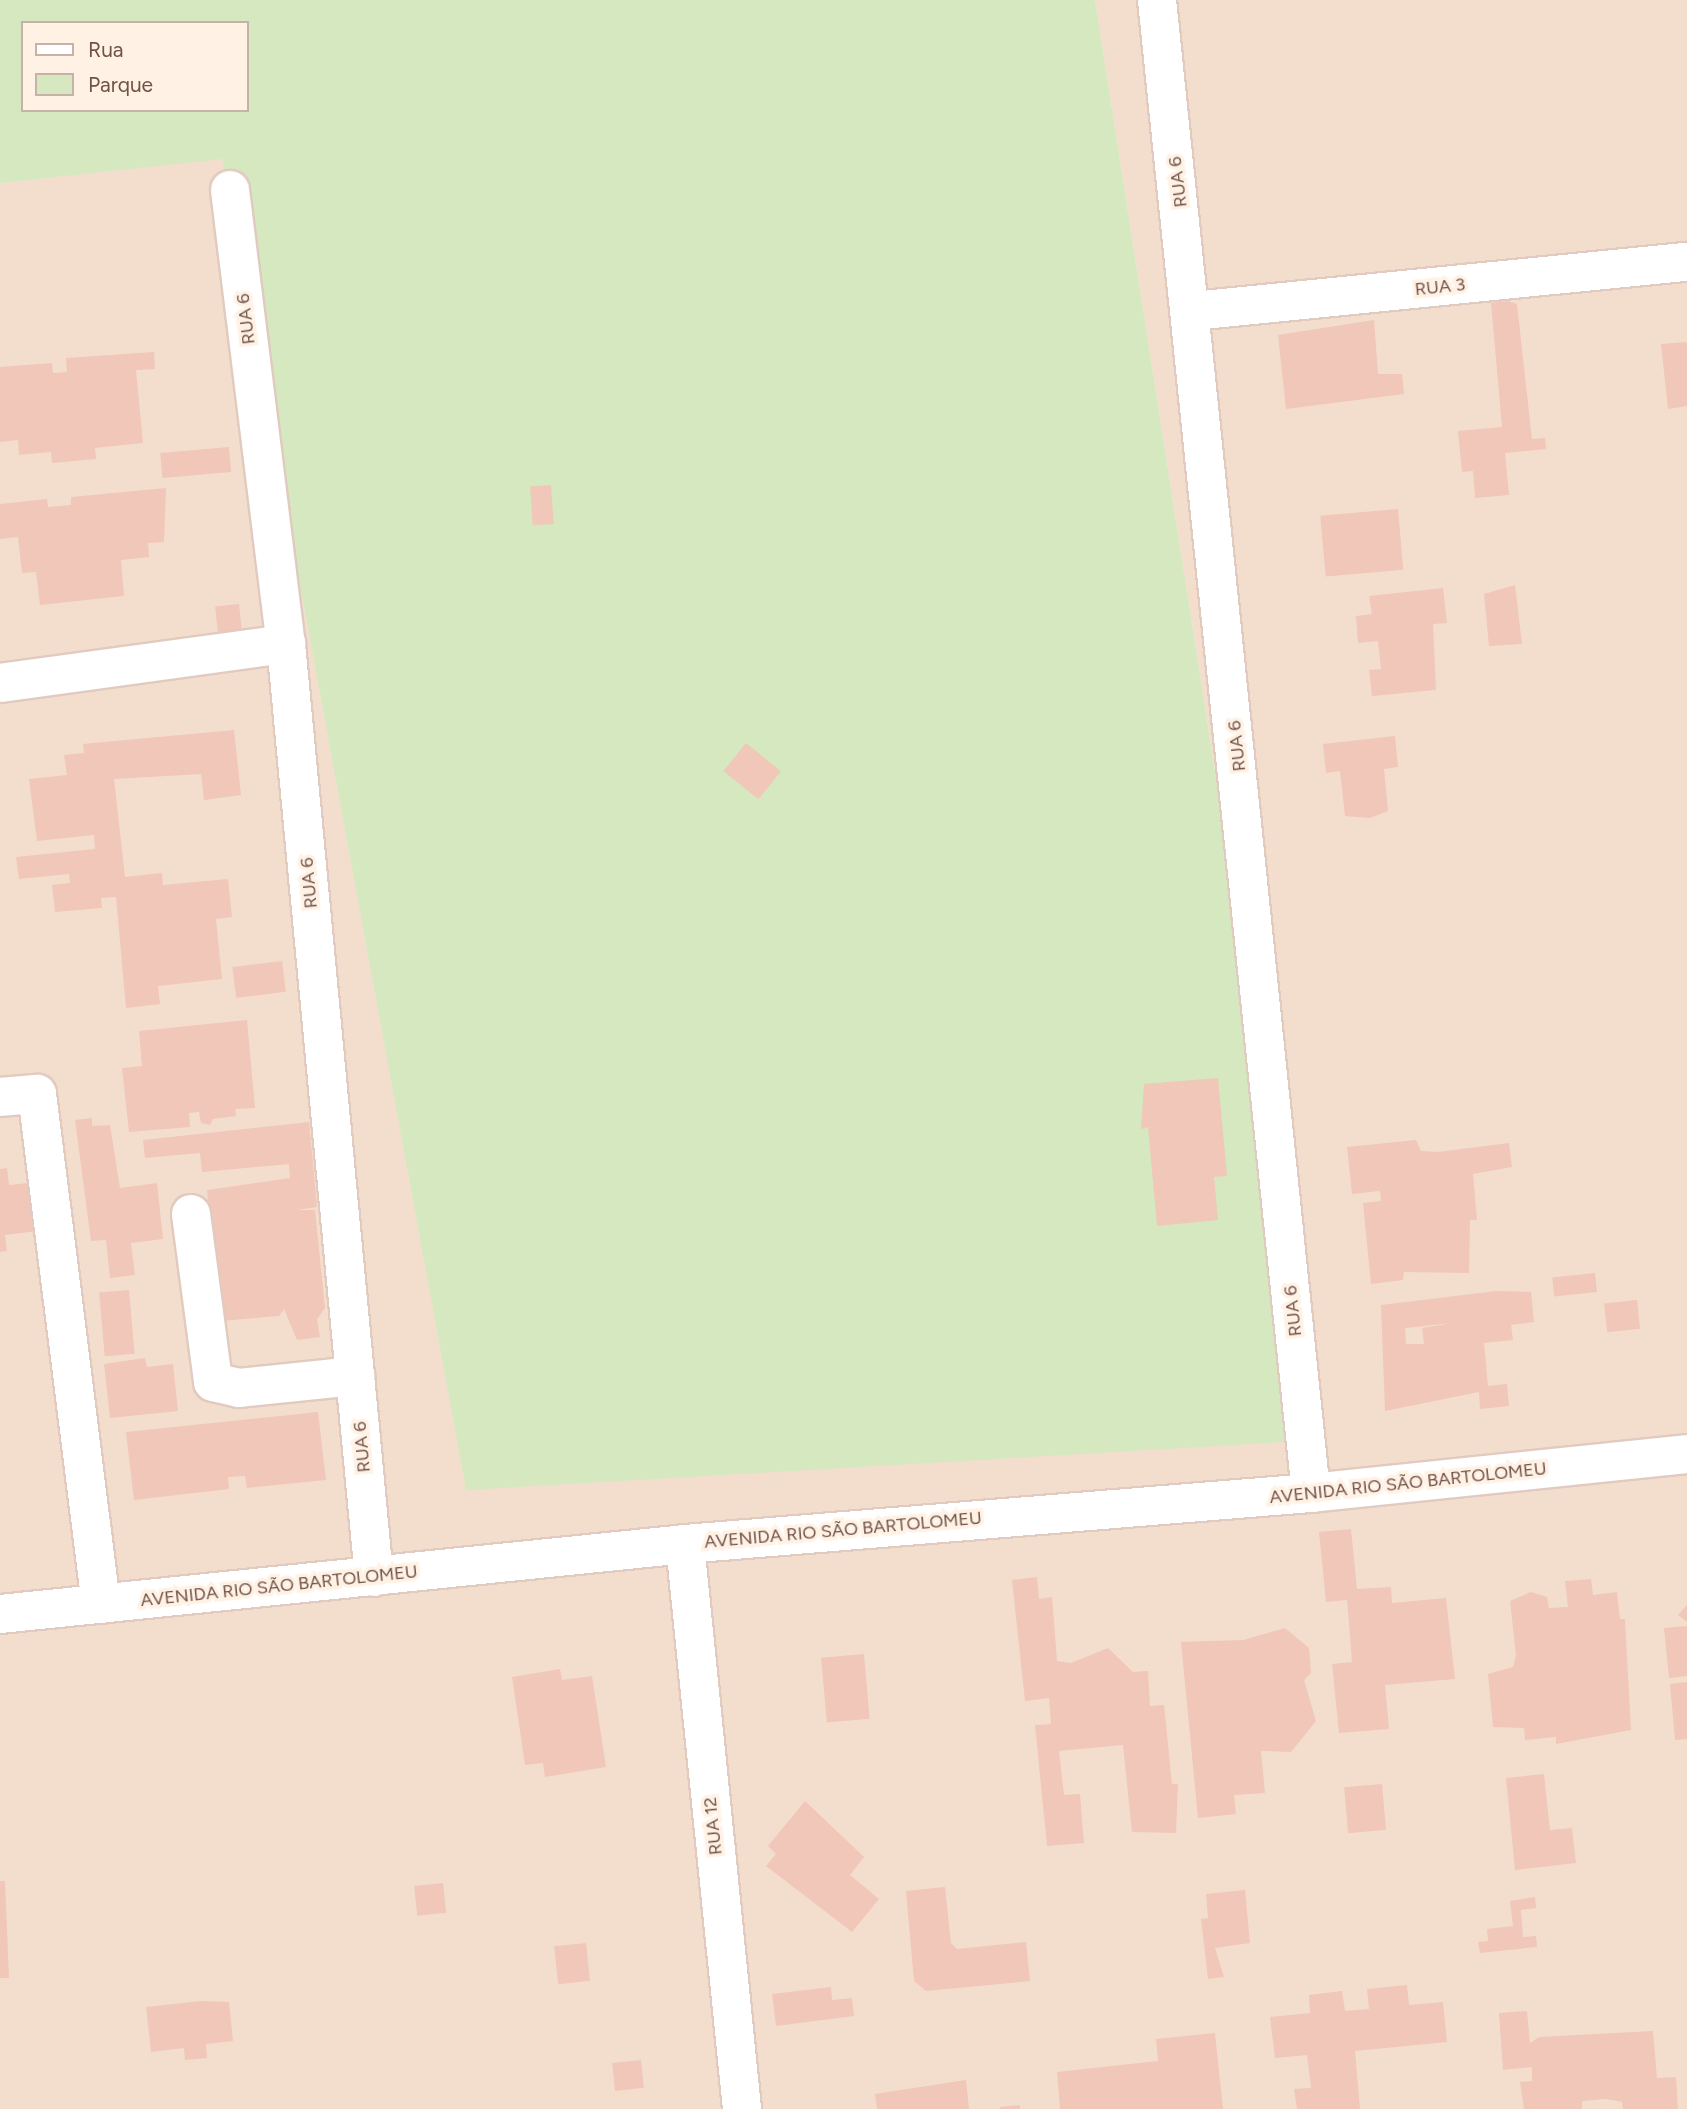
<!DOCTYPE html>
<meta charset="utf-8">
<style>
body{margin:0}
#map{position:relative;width:1687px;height:2109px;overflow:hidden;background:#fcede0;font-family:Figtree,sans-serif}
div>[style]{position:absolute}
.residential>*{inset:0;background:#f3dece}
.green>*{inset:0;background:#d5e8bf}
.building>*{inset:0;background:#f0c7b8;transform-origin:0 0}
.roads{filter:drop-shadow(2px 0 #e1cabf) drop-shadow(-2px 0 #e1cabf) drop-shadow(0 2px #e1cabf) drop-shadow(0 -2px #e1cabf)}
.minor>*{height:38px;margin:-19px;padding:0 19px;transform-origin:19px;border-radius:19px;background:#fff}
span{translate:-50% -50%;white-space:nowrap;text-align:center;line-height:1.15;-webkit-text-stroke:7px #fff2e5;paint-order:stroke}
.street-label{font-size:18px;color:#715148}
.legend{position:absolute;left:21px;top:21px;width:228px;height:91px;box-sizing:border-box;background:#fff2e5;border:2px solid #c6b2a6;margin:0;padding:9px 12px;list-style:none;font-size:21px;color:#715148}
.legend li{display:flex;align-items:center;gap:14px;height:35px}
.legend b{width:35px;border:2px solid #c6b2a6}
</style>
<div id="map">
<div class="residential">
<i style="clip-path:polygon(1095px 0,1687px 0,1687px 2109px,0 2109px,0 183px,222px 158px,466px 1489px,1319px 1439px)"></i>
</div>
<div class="green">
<i style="clip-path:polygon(evenodd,0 0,1095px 0,1319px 1440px,466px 1490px,222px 159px,0 183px,0 0,23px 23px,247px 23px,247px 110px,23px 110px,23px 23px)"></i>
</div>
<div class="building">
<i style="clip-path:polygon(1507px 301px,1517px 304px,1532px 439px,1545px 438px,1546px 449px,1505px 453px,1509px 495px,1475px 498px,1473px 471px,1462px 472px,1458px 431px,1502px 427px,1491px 303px)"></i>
<i style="clip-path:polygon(1374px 320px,1378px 374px,1402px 374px,1404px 394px,1286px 409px,1278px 335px)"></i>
<i style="clip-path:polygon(1687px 342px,1687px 406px,1668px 409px,1661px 344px)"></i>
<i style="clip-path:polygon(154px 352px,155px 369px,136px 370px,143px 443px,95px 448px,96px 459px,52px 463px,51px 452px,19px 455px,18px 440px,0 442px,0 367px,52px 363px,53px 373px,67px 372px,66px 358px)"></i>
<i style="left:229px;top:447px;width:25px;height:69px;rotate:85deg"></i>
<i style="left:551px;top:485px;width:39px;height:21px;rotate:86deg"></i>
<i style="clip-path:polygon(166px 488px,164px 542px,148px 543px,149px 557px,121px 560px,124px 596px,40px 605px,36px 572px,22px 573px,18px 537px,0 539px,0 504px,47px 499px,48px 507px,71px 505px,71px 497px)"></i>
<i style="left:1398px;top:509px;width:61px;height:78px;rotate:85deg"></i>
<i style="clip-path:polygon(1515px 585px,1522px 644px,1489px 646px,1484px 594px)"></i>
<i style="clip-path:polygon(1443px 588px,1447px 623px,1433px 624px,1436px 690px,1372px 696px,1369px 670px,1381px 669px,1378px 641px,1358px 643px,1356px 616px,1372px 614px,1369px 596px)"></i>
<i style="left:239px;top:604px;width:30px;height:24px;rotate:84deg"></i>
<i style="clip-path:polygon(234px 730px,241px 795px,204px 800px,201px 774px,114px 779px,125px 877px,162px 873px,163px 885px,228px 879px,232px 917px,216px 919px,222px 979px,158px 986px,160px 1004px,126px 1008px,116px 897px,101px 898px,102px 908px,55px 912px,52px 885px,70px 883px,69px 874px,19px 879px,16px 857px,95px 849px,94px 835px,37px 841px,29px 779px,67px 775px,64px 755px,84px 753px,83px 744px)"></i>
<i style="clip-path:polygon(1395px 736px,1398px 767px,1384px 769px,1388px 811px,1370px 818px,1345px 816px,1340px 771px,1326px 773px,1323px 744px)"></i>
<i style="left:746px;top:743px;width:45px;height:36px;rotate:39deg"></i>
<i style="left:282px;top:961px;width:31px;height:50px;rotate:83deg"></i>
<i style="clip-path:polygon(247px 1020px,255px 1108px,235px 1109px,236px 1116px,213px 1119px,210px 1125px,201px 1123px,199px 1112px,189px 1113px,190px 1127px,129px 1132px,122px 1068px,142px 1066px,139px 1031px)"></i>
<i style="clip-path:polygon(1218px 1078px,1227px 1176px,1214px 1177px,1218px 1220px,1157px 1226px,1148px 1127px,1141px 1129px,1144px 1084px)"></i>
<i style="clip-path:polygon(92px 1118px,92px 1126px,110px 1125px,120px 1188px,157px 1183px,163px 1239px,131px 1243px,135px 1275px,110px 1278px,106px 1240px,91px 1241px,75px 1120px)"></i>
<i style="clip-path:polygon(309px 1122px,317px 1207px,297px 1210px,315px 1210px,325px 1308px,317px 1319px,320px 1337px,297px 1340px,284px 1309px,279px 1316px,220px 1321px,207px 1190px,290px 1178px,289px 1164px,202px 1172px,200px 1153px,145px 1158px,143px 1140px)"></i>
<i style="clip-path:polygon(1416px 1140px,1421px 1151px,1438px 1152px,1509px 1143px,1512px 1167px,1473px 1174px,1477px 1220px,1470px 1220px,1469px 1273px,1404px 1272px,1403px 1280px,1371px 1284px,1363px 1203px,1381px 1201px,1380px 1191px,1352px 1194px,1347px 1147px)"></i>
<i style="clip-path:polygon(7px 1168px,9px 1185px,48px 1181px,53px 1229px,5px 1235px,7px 1251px,0 1252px,0 1169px)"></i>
<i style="left:1595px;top:1273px;width:19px;height:43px;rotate:84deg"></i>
<i style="left:129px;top:1290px;width:64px;height:30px;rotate:85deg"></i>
<i style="clip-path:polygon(evenodd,1496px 1291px,1531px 1292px,1534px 1322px,1511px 1325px,1513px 1340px,1484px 1343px,1488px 1386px,1507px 1384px,1509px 1406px,1480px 1409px,1479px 1392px,1385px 1411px,1381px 1305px,1496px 1291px,1453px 1323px,1422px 1328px,1424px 1344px,1406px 1344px,1405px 1328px,1453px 1323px)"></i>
<i style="left:1637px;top:1300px;width:29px;height:33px;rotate:84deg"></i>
<i style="clip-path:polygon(145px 1358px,147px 1367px,173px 1364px,178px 1411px,110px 1418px,104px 1364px)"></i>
<i style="clip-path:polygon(318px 1412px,326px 1480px,247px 1488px,245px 1476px,228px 1477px,229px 1489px,134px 1500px,126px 1432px)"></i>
<i style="clip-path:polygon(1351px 1529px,1357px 1589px,1391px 1587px,1392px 1603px,1446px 1598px,1455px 1679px,1385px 1685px,1389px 1729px,1339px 1733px,1332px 1664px,1352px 1662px,1349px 1623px,1347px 1600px,1326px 1602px,1319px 1532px)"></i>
<i style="clip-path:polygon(1037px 1577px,1039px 1599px,1052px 1597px,1057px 1661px,1071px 1663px,1108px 1648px,1133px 1672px,1148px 1671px,1150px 1706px,1164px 1705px,1172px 1784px,1178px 1784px,1176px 1833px,1132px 1832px,1123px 1745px,1059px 1751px,1064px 1795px,1080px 1794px,1084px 1843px,1047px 1846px,1035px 1725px,1051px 1724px,1049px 1698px,1025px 1701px,1012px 1580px)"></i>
<i style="clip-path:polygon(1591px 1579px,1593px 1595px,1617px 1592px,1620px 1619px,1625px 1619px,1631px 1730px,1556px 1744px,1556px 1737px,1525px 1740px,1524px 1728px,1493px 1727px,1488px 1674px,1513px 1667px,1516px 1655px,1510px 1601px,1531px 1592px,1547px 1597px,1549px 1608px,1568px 1607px,1565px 1581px)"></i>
<i style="clip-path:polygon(1687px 1605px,1687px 1622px,1678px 1615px)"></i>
<i style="clip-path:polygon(1687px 1626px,1687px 1676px,1669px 1678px,1664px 1628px)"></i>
<i style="clip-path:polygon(1285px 1628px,1309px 1648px,1311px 1673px,1304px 1680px,1316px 1721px,1291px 1752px,1261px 1751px,1265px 1793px,1234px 1795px,1236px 1814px,1198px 1818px,1181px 1642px,1243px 1640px)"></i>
<i style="left:864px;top:1654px;width:65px;height:43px;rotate:85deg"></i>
<i style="clip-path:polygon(560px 1669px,562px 1680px,592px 1676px,606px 1767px,545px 1777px,543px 1763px,525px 1765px,512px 1677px)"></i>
<i style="clip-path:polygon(1687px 1682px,1687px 1739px,1675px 1740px,1670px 1684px)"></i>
<i style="clip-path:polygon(1544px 1774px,1550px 1830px,1572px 1828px,1576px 1863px,1515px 1870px,1506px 1778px)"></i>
<i style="left:1382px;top:1784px;width:46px;height:38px;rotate:85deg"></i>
<i style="clip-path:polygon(805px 1801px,864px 1857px,850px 1875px,879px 1899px,852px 1932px,766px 1866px,776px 1854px,768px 1846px)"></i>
<i style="clip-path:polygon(0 1881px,5px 1881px,9px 1978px,0 1978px)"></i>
<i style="left:443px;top:1883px;width:30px;height:29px;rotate:84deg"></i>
<i style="clip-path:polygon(945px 1887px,951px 1943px,957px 1949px,1026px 1942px,1030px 1981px,926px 1991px,914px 1981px,906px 1891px)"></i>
<i style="clip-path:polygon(1245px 1890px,1250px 1943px,1215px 1948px,1224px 1977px,1208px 1979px,1201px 1919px,1208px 1918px,1206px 1894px)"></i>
<i style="clip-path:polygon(1535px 1897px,1536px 1908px,1521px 1910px,1523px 1937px,1536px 1936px,1537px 1947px,1480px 1953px,1478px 1942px,1488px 1941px,1487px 1929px,1513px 1926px,1510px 1901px)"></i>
<i style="left:586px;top:1943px;width:38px;height:32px;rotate:84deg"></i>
<i style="clip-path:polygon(1407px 1985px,1409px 2005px,1443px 2002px,1447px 2042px,1355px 2051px,1360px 2109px,1297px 2109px,1294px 2089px,1311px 2088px,1307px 2055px,1275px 2058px,1270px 2017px,1310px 2013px,1309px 1995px,1342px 1991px,1345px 2011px,1369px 2009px,1367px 1989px)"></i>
<i style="clip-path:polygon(831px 1987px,832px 2000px,852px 1998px,854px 2016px,776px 2026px,772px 1994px)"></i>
<i style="clip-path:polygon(202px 2001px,229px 2002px,233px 2041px,206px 2044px,207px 2058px,185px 2060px,184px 2048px,151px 2052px,146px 2007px)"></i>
<i style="clip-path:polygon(1527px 2011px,1530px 2043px,1539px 2037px,1653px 2031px,1657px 2078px,1676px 2077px,1678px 2109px,1623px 2109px,1622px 2102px,1606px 2099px,1582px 2101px,1582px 2109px,1524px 2109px,1520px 2082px,1532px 2081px,1532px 2067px,1503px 2070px,1499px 2013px)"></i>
<i style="clip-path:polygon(1215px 2033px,1223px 2109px,1060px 2109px,1057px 2072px,1158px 2061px,1156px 2039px)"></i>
<i style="left:641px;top:2060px;width:28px;height:29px;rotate:84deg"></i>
<i style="clip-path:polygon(966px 2080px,969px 2109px,877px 2109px,875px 2094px)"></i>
<i style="clip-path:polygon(1020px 2105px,1020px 2109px,1000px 2109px,1000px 2107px)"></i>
</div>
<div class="roads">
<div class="minor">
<i style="left:1157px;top:0;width:1501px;rotate:84.11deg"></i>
<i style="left:230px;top:190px;width:457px;rotate:83deg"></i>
<i style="left:286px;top:644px;width:937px;rotate:84.61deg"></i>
<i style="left:1193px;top:311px;width:496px;rotate:-5.7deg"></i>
<i style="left:0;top:683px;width:289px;rotate:-7.8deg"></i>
<i style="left:0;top:1097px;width:37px;rotate:-5deg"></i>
<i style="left:37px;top:1094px;width:514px;rotate:82.85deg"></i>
<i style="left:191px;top:1214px;width:169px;rotate:82.5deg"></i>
<i style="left:213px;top:1382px;width:27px;rotate:13deg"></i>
<i style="left:239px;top:1388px;width:117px;rotate:-5.9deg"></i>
<i style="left:685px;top:1544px;width:568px;rotate:84.24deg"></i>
<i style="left:0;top:1614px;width:689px;rotate:-5.83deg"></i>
<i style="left:685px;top:1544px;width:628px;rotate:-4.66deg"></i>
<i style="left:1311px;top:1493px;width:378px;rotate:-5.9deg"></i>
</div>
</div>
<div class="street-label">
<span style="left:1178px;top:182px;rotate:-97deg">RUA 6</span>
<span style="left:1440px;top:287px;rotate:-6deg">RUA 3</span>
<span style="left:246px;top:319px;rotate:-97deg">RUA 6</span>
<span style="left:1237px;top:746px;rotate:-96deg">RUA 6</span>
<span style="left:309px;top:883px;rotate:-95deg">RUA 6</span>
<span style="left:1293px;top:1311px;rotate:-96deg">RUA 6</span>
<span style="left:362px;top:1447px;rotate:-95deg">RUA 6</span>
<span style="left:1408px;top:1483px;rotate:-6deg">AVENIDA RIO SÃO BARTOLOMEU</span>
<span style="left:843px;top:1530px;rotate:-5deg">AVENIDA RIO SÃO BARTOLOMEU</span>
<span style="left:279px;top:1586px;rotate:-6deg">AVENIDA RIO SÃO BARTOLOMEU</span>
<span style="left:713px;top:1826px;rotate:-96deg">RUA 12</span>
</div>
<ul class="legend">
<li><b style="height:9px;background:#fff"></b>Rua</li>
<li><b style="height:19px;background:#d5e8bf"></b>Parque</li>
</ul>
</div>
